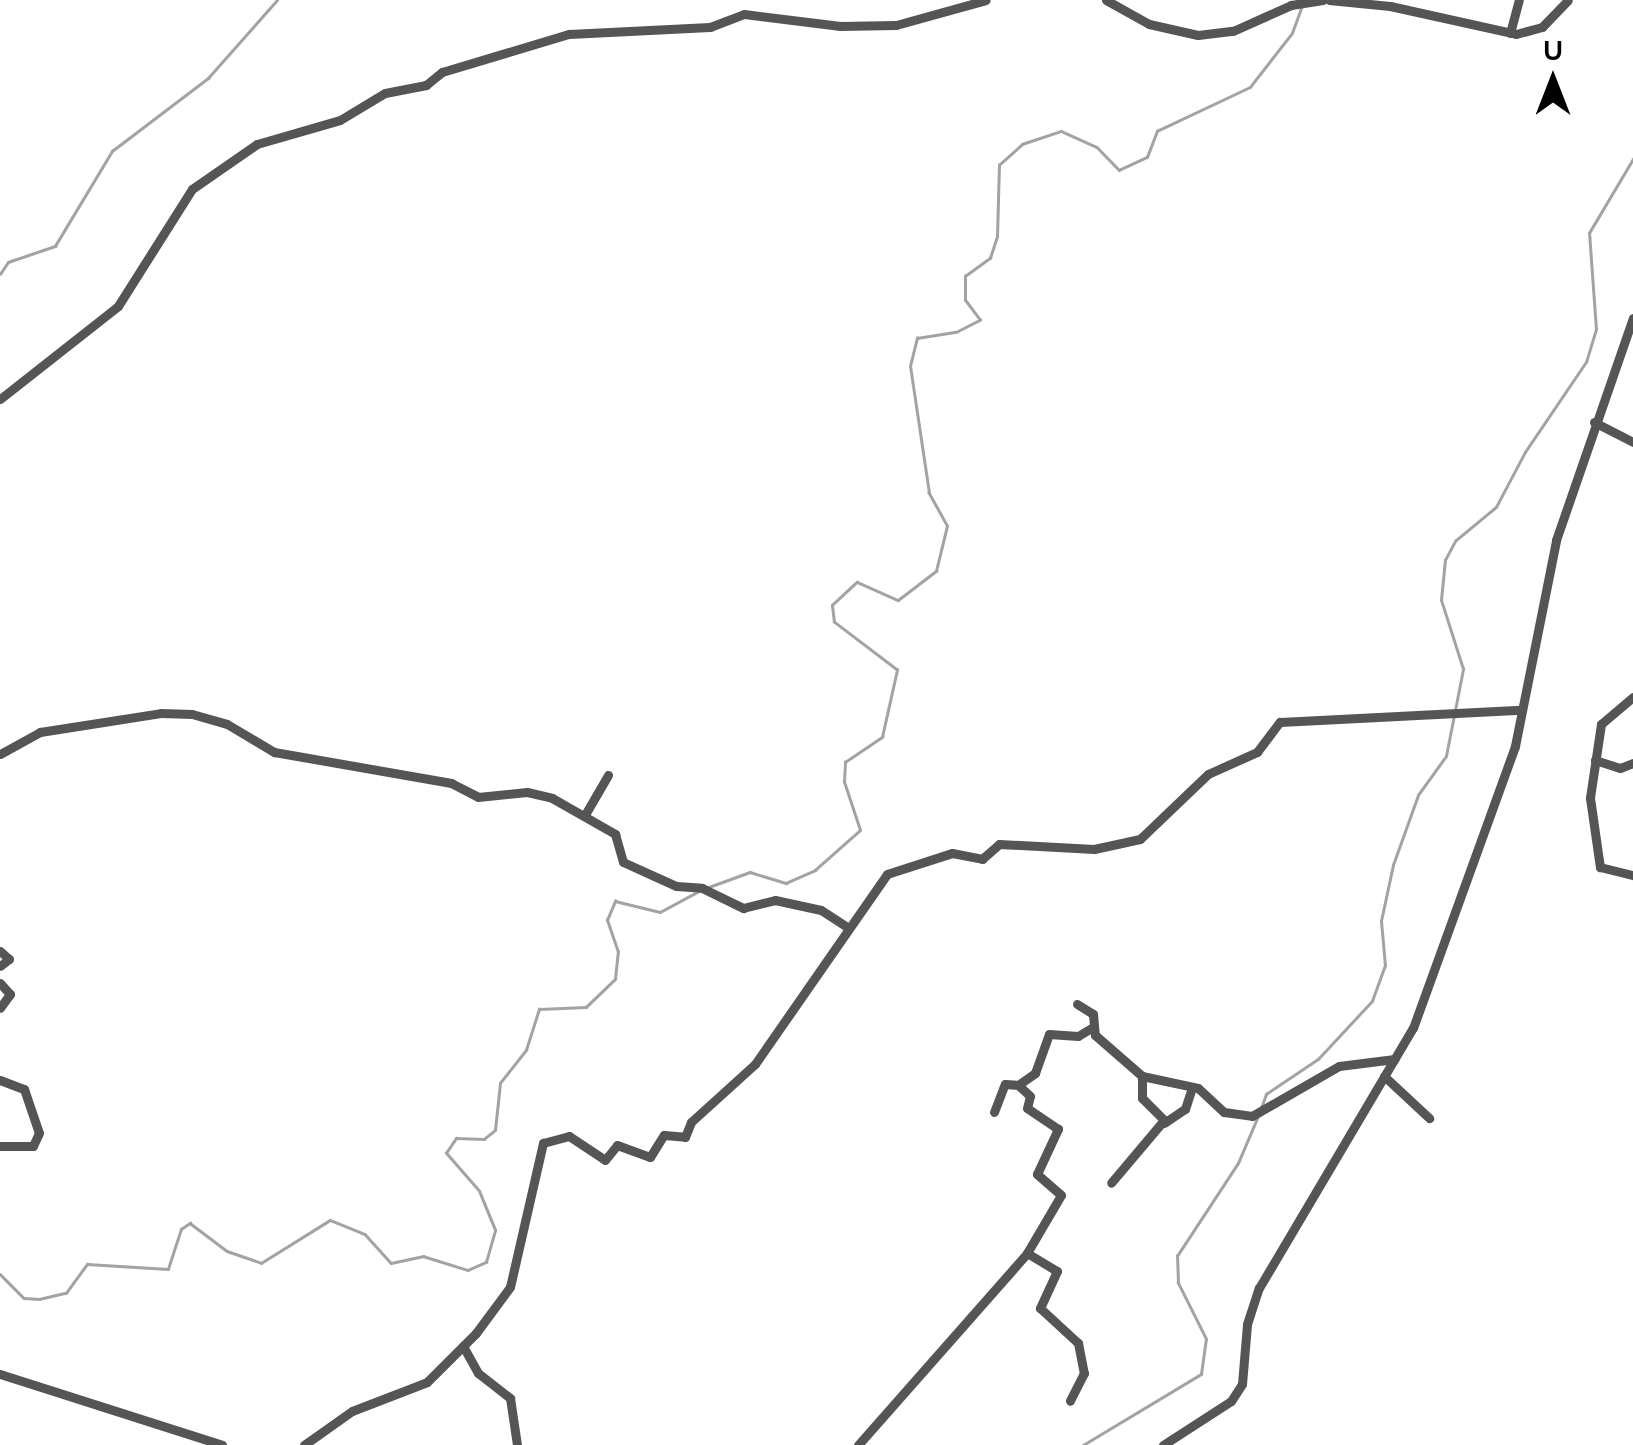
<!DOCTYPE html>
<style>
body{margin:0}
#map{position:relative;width:1633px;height:1445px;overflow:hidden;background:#fff;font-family:Cabin,sans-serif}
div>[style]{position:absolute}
.stream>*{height:2.5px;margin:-1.25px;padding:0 1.25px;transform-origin:1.25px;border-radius:1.25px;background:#a3a3a3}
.minor>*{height:9px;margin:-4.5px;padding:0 4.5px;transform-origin:4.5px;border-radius:4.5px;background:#555}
span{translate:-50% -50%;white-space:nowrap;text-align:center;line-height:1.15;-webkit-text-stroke:8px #fff;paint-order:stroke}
.north{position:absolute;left:1503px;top:30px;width:100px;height:100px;-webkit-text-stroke:8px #fff;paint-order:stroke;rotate:0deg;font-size:28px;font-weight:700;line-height:40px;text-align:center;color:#000}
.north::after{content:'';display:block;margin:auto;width:35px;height:45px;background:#000;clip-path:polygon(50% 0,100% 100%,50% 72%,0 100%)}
</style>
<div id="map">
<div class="stream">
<i style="left:0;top:274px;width:14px;rotate:-56deg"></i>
<i style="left:8px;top:262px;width:50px;rotate:-18.8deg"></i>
<i style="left:55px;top:246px;width:111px;rotate:-59deg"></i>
<i style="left:112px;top:151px;width:121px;rotate:-37.2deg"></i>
<i style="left:208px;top:78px;width:104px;rotate:-48.5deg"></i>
<i style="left:706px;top:888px;width:47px;rotate:-20deg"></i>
<i style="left:750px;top:872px;width:38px;rotate:17deg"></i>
<i style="left:786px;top:883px;width:32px;rotate:-24deg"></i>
<i style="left:815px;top:870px;width:60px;rotate:-41.6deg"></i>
<i style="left:860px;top:830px;width:51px;rotate:-108.4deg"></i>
<i style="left:844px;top:782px;width:20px;rotate:-87deg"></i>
<i style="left:845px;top:762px;width:45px;rotate:-34deg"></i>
<i style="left:882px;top:737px;width:69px;rotate:-77.4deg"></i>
<i style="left:897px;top:670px;width:79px;rotate:-142.7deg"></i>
<i style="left:834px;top:622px;width:17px;rotate:-97deg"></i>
<i style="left:832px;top:605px;width:34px;rotate:-43deg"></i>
<i style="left:857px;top:582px;width:45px;rotate:23.7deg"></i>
<i style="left:898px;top:600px;width:48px;rotate:-37.3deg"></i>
<i style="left:936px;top:571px;width:46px;rotate:-76.3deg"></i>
<i style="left:947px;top:526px;width:38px;rotate:-119deg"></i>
<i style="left:929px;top:493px;width:128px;rotate:-98.5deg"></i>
<i style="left:910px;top:366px;width:29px;rotate:-76deg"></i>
<i style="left:917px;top:338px;width:39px;rotate:-9deg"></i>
<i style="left:956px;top:332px;width:27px;rotate:-27deg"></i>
<i style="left:980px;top:320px;width:25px;rotate:-127deg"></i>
<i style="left:965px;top:300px;width:24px;rotate:-90deg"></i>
<i style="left:965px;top:276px;width:31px;rotate:-36deg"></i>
<i style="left:990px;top:258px;width:23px;rotate:-72deg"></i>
<i style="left:997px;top:236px;width:71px;rotate:-88.4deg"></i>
<i style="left:999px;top:165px;width:31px;rotate:-42deg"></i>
<i style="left:1022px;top:144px;width:41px;rotate:-18.4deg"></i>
<i style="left:1061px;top:131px;width:39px;rotate:24deg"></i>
<i style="left:1097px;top:147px;width:32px;rotate:46deg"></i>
<i style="left:1119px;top:170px;width:31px;rotate:-25deg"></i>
<i style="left:1147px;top:157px;width:28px;rotate:-69deg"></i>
<i style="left:1157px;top:131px;width:103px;rotate:-25.3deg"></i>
<i style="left:1250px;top:87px;width:68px;rotate:-52.1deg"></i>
<i style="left:1292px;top:33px;width:30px;rotate:-70deg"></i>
<i style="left:1261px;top:1108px;width:15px;rotate:-70deg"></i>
<i style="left:1266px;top:1094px;width:63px;rotate:-33.9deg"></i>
<i style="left:1318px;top:1059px;width:79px;rotate:-47deg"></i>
<i style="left:1372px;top:1001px;width:37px;rotate:-70deg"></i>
<i style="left:1385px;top:966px;width:45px;rotate:-95.1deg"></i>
<i style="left:1381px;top:921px;width:57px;rotate:-77.9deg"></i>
<i style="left:1393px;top:865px;width:74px;rotate:-70.3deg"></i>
<i style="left:1418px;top:795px;width:48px;rotate:-54.3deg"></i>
<i style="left:1446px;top:756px;width:89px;rotate:-78.9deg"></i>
<i style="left:1463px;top:669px;width:72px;rotate:-107.7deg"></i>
<i style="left:1441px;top:600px;width:40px;rotate:-84.3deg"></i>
<i style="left:1445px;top:560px;width:21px;rotate:-62deg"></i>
<i style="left:1455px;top:541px;width:53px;rotate:-39.7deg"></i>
<i style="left:1496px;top:507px;width:62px;rotate:-62.2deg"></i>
<i style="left:1525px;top:452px;width:109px;rotate:-55.9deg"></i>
<i style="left:1586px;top:362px;width:34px;rotate:-73deg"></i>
<i style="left:1596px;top:330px;width:97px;rotate:-94.1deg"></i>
<i style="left:1589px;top:233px;width:86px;rotate:-59.3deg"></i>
<i style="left:0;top:1274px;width:34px;rotate:45deg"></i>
<i style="left:24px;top:1298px;width:15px;rotate:4deg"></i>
<i style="left:39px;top:1299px;width:28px;rotate:-13deg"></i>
<i style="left:66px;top:1293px;width:36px;rotate:-54deg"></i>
<i style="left:87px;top:1264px;width:81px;rotate:3.5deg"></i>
<i style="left:168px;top:1269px;width:42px;rotate:-72deg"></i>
<i style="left:181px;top:1229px;width:11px;rotate:-34deg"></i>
<i style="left:190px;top:1223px;width:46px;rotate:37.1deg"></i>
<i style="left:227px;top:1251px;width:36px;rotate:19deg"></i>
<i style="left:261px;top:1263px;width:81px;rotate:-31.9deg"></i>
<i style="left:330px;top:1220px;width:38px;rotate:22deg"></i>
<i style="left:365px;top:1234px;width:39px;rotate:48deg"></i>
<i style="left:391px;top:1263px;width:33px;rotate:-12deg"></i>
<i style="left:423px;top:1256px;width:47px;rotate:17.3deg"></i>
<i style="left:468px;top:1270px;width:20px;rotate:-24deg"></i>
<i style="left:486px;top:1262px;width:33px;rotate:-74deg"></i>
<i style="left:495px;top:1230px;width:42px;rotate:-112.3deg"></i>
<i style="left:479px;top:1191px;width:50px;rotate:-131deg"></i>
<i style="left:446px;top:1153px;width:18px;rotate:-56deg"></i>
<i style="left:456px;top:1138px;width:28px;rotate:2deg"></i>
<i style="left:484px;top:1139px;width:14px;rotate:-39deg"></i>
<i style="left:495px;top:1130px;width:47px;rotate:-83.9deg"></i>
<i style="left:500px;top:1083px;width:42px;rotate:-51.8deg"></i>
<i style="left:526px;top:1050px;width:43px;rotate:-72.4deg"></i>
<i style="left:539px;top:1009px;width:47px;rotate:-2.4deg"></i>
<i style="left:586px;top:1007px;width:40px;rotate:-44deg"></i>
<i style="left:615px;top:979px;width:27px;rotate:-84deg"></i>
<i style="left:618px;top:952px;width:34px;rotate:-109deg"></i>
<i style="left:607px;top:920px;width:21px;rotate:-67deg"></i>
<i style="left:615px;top:901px;width:46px;rotate:13.7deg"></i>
<i style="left:660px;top:912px;width:44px;rotate:-28.3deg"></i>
<i style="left:1083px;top:1445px;width:138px;rotate:-31deg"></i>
<i style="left:1201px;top:1374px;width:35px;rotate:-82deg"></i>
<i style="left:1206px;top:1339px;width:63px;rotate:-116.6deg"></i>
<i style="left:1178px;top:1283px;width:27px;rotate:-92deg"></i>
<i style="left:1177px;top:1256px;width:111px;rotate:-56.7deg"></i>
<i style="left:1238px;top:1163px;width:51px;rotate:-66.9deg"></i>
</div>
<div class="minor">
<i style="left:1106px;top:0;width:49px;rotate:29.2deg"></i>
<i style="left:1149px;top:24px;width:50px;rotate:12.7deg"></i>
<i style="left:1198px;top:35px;width:35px;rotate:-7deg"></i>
<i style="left:1233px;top:31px;width:64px;rotate:-24.1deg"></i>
<i style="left:1291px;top:5px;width:32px;rotate:-9deg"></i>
<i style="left:1329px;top:0;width:61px;rotate:5.6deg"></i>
<i style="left:1390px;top:6px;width:129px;rotate:12.5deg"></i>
<i style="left:1516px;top:34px;width:27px;rotate:-15deg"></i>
<i style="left:1542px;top:27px;width:37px;rotate:-46deg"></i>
<i style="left:1510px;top:33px;width:34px;rotate:-75deg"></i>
<i style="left:0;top:399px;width:150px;rotate:-38.2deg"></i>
<i style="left:118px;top:306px;width:138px;rotate:-57.7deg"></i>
<i style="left:192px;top:189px;width:79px;rotate:-34.7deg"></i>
<i style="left:257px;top:144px;width:86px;rotate:-16.1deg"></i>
<i style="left:340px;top:120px;width:52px;rotate:-31deg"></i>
<i style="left:385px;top:93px;width:42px;rotate:-11deg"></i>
<i style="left:426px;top:85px;width:21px;rotate:-39deg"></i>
<i style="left:442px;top:72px;width:133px;rotate:-16.7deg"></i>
<i style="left:569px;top:34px;width:141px;rotate:-2.8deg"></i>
<i style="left:710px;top:27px;width:36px;rotate:-21deg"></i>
<i style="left:744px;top:14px;width:97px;rotate:7.1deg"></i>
<i style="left:840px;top:26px;width:56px;rotate:-1deg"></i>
<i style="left:896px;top:25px;width:93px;rotate:-15.5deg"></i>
<i style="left:1594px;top:422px;width:44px;rotate:27.1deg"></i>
<i style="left:1633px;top:697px;width:42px;rotate:139.8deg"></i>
<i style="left:1601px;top:724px;width:75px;rotate:98.5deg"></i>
<i style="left:1590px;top:798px;width:70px;rotate:81.8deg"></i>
<i style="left:1600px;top:867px;width:34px;rotate:14deg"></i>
<i style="left:0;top:754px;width:46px;rotate:-28.8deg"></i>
<i style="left:40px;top:732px;width:122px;rotate:-8.9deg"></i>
<i style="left:161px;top:713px;width:31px;rotate:2deg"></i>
<i style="left:192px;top:714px;width:36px;rotate:16deg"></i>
<i style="left:227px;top:724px;width:55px;rotate:30.8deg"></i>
<i style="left:274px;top:752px;width:180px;rotate:9.9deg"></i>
<i style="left:451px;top:783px;width:30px;rotate:27deg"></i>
<i style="left:478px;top:797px;width:49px;rotate:-5.8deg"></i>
<i style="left:527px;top:792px;width:26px;rotate:13deg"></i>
<i style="left:552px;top:798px;width:73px;rotate:29.7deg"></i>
<i style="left:615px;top:834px;width:29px;rotate:74deg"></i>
<i style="left:623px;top:862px;width:58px;rotate:24.4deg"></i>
<i style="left:676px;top:886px;width:26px;rotate:4deg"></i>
<i style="left:702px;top:888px;width:46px;rotate:26deg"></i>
<i style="left:743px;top:908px;width:33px;rotate:-14deg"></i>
<i style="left:775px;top:900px;width:47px;rotate:12.3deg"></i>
<i style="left:821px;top:910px;width:33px;rotate:33deg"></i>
<i style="left:1595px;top:760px;width:26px;rotate:18deg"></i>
<i style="left:1620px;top:768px;width:14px;rotate:-21deg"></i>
<i style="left:586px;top:813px;width:44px;rotate:-59.9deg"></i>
<i style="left:0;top:951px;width:12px;rotate:42deg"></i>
<i style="left:9px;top:959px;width:11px;rotate:142deg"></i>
<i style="left:0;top:983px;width:15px;rotate:48deg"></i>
<i style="left:10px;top:994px;width:17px;rotate:126deg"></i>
<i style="left:1077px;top:1004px;width:19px;rotate:32deg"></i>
<i style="left:1093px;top:1014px;width:21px;rotate:85deg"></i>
<i style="left:1095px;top:1035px;width:62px;rotate:41.1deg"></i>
<i style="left:1142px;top:1076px;width:22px;rotate:90deg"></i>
<i style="left:1142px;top:1098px;width:31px;rotate:45deg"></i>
<i style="left:1164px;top:1120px;width:82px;rotate:130.1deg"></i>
<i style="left:1142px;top:1076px;width:57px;rotate:12.1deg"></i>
<i style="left:1198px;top:1088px;width:35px;rotate:43deg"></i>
<i style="left:1224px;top:1112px;width:28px;rotate:8deg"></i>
<i style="left:1252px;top:1116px;width:100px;rotate:-29.9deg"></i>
<i style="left:1339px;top:1066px;width:56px;rotate:-7.1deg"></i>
<i style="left:1384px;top:1076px;width:62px;rotate:43deg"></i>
<i style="left:0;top:1080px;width:26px;rotate:21deg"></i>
<i style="left:24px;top:1089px;width:46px;rotate:71.2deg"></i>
<i style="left:39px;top:1133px;width:14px;rotate:115deg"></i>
<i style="left:33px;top:1146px;width:33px;rotate:180deg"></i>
<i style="left:994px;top:1112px;width:30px;rotate:-69deg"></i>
<i style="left:1005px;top:1084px;width:13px;rotate:4deg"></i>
<i style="left:1164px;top:1123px;width:25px;rotate:-34deg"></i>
<i style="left:1185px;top:1109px;width:23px;rotate:-72deg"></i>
<i style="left:1027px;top:1253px;width:67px;rotate:-59.6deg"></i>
<i style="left:1061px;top:1195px;width:32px;rotate:-139deg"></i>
<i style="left:1037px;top:1174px;width:50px;rotate:-65deg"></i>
<i style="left:1058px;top:1129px;width:37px;rotate:-146deg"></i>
<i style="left:1027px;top:1108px;width:12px;rotate:-76deg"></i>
<i style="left:1030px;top:1096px;width:16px;rotate:-137deg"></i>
<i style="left:1018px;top:1085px;width:21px;rotate:-35deg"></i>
<i style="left:1035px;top:1073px;width:41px;rotate:-70.3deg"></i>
<i style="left:1049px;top:1034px;width:29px;rotate:4deg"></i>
<i style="left:1078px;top:1036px;width:17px;rotate:-31deg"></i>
<i style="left:463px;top:1346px;width:31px;rotate:61deg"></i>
<i style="left:478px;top:1373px;width:41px;rotate:38deg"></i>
<i style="left:510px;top:1398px;width:48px;rotate:81.5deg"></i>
<i style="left:0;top:1374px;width:233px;rotate:17.7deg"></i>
<i style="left:304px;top:1445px;width:59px;rotate:-35.3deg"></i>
<i style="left:352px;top:1411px;width:80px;rotate:-21.1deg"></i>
<i style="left:427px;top:1382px;width:69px;rotate:-45deg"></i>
<i style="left:476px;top:1333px;width:57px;rotate:-53.5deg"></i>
<i style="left:510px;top:1287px;width:148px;rotate:-77.1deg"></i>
<i style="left:543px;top:1143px;width:27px;rotate:-15deg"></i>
<i style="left:569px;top:1136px;width:43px;rotate:33.7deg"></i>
<i style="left:605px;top:1160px;width:19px;rotate:-51deg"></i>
<i style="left:617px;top:1145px;width:35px;rotate:20deg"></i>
<i style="left:650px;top:1157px;width:26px;rotate:-58deg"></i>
<i style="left:664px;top:1135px;width:21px;rotate:5deg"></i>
<i style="left:685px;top:1137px;width:16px;rotate:-68deg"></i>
<i style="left:691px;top:1122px;width:86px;rotate:-42.2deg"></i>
<i style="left:755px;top:1064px;width:231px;rotate:-55.2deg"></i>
<i style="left:887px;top:874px;width:68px;rotate:-17.9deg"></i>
<i style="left:952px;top:853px;width:31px;rotate:11deg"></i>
<i style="left:982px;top:859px;width:23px;rotate:-41deg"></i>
<i style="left:999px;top:844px;width:95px;rotate:3deg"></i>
<i style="left:1094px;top:849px;width:47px;rotate:-12.3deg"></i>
<i style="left:1140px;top:839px;width:94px;rotate:-43.7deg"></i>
<i style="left:1208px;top:774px;width:54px;rotate:-24.2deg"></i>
<i style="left:1257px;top:752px;width:38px;rotate:-53deg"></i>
<i style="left:1280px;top:722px;width:241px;rotate:-2.9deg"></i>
<i style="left:858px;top:1445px;width:256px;rotate:-48.6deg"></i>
<i style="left:1027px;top:1253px;width:35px;rotate:31deg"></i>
<i style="left:1057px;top:1271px;width:41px;rotate:114.7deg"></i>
<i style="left:1040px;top:1308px;width:52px;rotate:42.6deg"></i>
<i style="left:1078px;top:1343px;width:31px;rotate:79deg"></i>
<i style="left:1084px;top:1373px;width:31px;rotate:117deg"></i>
<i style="left:1163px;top:1445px;width:81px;rotate:-32.9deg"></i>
<i style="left:1231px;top:1401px;width:20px;rotate:-57deg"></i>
<i style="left:1242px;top:1384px;width:60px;rotate:-85.2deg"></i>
<i style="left:1247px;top:1324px;width:38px;rotate:-72deg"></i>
<i style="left:1259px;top:1288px;width:302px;rotate:-59.4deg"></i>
<i style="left:1413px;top:1028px;width:300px;rotate:-70.1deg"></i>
<i style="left:1515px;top:746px;width:210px;rotate:-78.7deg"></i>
<i style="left:1556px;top:540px;width:235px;rotate:-70.9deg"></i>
</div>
<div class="north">U</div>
</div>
